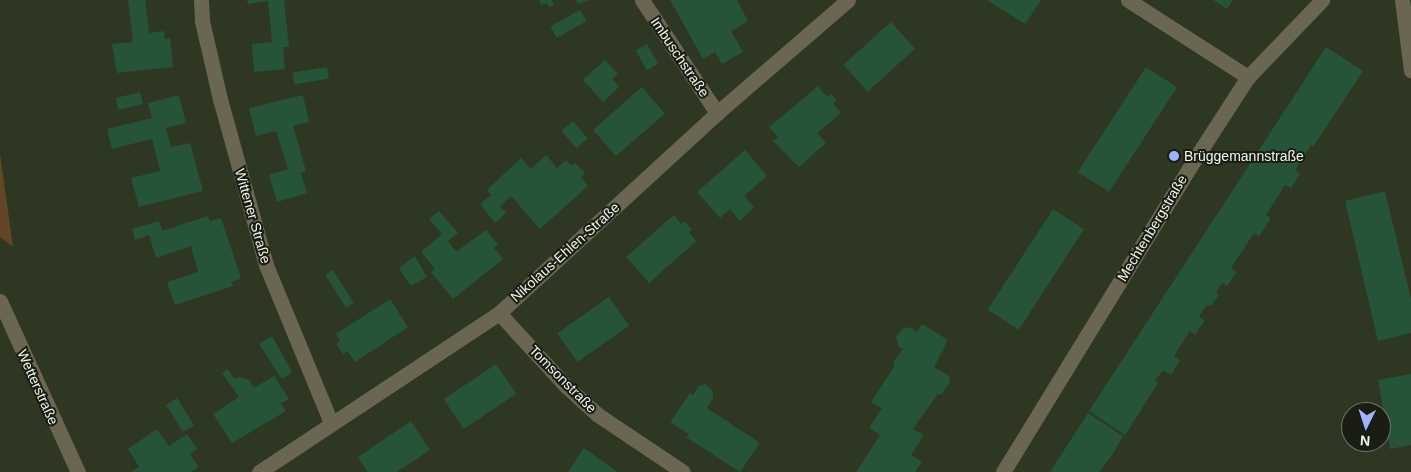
<!DOCTYPE html>
<meta charset="utf-8">
<style>
body{margin:0}
#map{position:relative;width:1411px;height:472px;overflow:hidden;background:#2e3721;font-family:Helvetica,sans-serif}
div>[style]{position:absolute}
.green>*{inset:0;background:#634625}
.building>*{inset:0;background:#265439;transform-origin:0 0}
.minor>*{height:15px;margin:-7.5px;padding:0 7.5px;transform-origin:7.5px;border-radius:7.5px;background:#6b6652}
.dots>*{width:14px;height:14px;translate:-50% -50%;box-sizing:border-box;border:2px solid #191d13;border-radius:50%}
span{translate:-50% -50%;white-space:nowrap;text-align:center;line-height:1.15;-webkit-text-stroke:4px #191d13;paint-order:stroke}
.street-label{font-size:14px;color:#f1f7e9}
.poi-label{font-size:14px;color:#f1f7e9}
.left{translate:0 -50%;text-align:left}
.north{position:absolute;left:1341px;top:402px;width:50px;height:50px;box-sizing:border-box;background:#191d13;border:1px solid #6f7469;border-radius:50%;rotate:184deg;font-size:14px;font-weight:700;line-height:20px;text-align:center;color:#f1f7e9}
.north::after{content:'';display:block;margin:auto;width:18px;height:22px;background:#a1b3fd;clip-path:polygon(50% 0,100% 100%,50% 72%,0 100%)}
</style>
<div id="map">
<div class="green">
<i style="clip-path:polygon(0 154px,13px 247px,0 237px)"></i>
</div>
<div class="building">
<i style="clip-path:polygon(128px 0,145px 0,149px 33px,164px 31px,165px 39px,170px 38px,173px 67px,117px 73px,112px 44px,133px 42px)"></i>
<i style="clip-path:polygon(247px 0,284px 0,289px 47px,283px 47px,285px 69px,254px 72px,252px 44px,272px 42px,270px 21px,268px 1px,248px 4px)"></i>
<i style="clip-path:polygon(539px 0,552px 0,554px 5px,549px 7px,547px 3px,541px 5px)"></i>
<i style="clip-path:polygon(576px 0,589px 0,578px 4px)"></i>
<i style="clip-path:polygon(670px 0,737px 0,748px 21px,731px 31px,743px 52px,722px 64px,715px 52px,703px 59px)"></i>
<i style="clip-path:polygon(987px 0,1041px 0,1025px 24px)"></i>
<i style="clip-path:polygon(1213px 0,1233px 0,1227px 9px)"></i>
<i style="left:580px;top:10px;width:13px;height:34px;rotate:61deg"></i>
<i style="left:891px;top:22px;width:36px;height:64px;rotate:48deg"></i>
<i style="left:647px;top:44px;width:23px;height:13px;rotate:61deg"></i>
<i style="clip-path:polygon(1326px 47px,1363px 71px,1313px 147px,1311px 145px,1295px 170px,1300px 174px,1291px 188px,1285px 185px,1266px 215px,1271px 218px,1259px 237px,1254px 233px,1231px 268px,1237px 272px,1227px 286px,1222px 283px,1216px 293px,1219px 295px,1212px 305px,1206px 306px,1199px 317px,1205px 320px,1195px 335px,1190px 331px,1174px 356px,1180px 360px,1171px 375px,1163px 370px,1155px 381px,1158px 383px,1125px 435px,1089px 411px)"></i>
<i style="clip-path:polygon(605px 60px,618px 74px,612px 79px,619px 87px,603px 102px,583px 80px)"></i>
<i style="left:327px;top:67px;width:12px;height:35px;rotate:81deg"></i>
<i style="left:1146px;top:67px;width:37px;height:125px;rotate:33deg"></i>
<i style="clip-path:polygon(818px 86px,827px 97px,831px 94px,837px 100px,833px 103px,841px 113px,817px 133px,826px 143px,799px 167px,773px 141px,778px 137px,769px 127px)"></i>
<i style="left:642px;top:87px;width:35px;height:65px;rotate:49deg"></i>
<i style="left:140px;top:92px;width:12px;height:25px;rotate:76deg"></i>
<i style="clip-path:polygon(179px 95px,186px 123px,166px 128px,171px 147px,190px 143px,203px 191px,139px 207px,131px 178px,160px 171px,152px 139px,112px 149px,107px 129px,152px 118px,148px 103px)"></i>
<i style="clip-path:polygon(303px 95px,309px 122px,293px 126px,306px 171px,301px 173px,307px 193px,277px 202px,269px 175px,288px 169px,282px 149px,276px 131px,256px 136px,249px 108px)"></i>
<i style="left:573px;top:121px;width:23px;height:15px;rotate:50deg"></i>
<i style="clip-path:polygon(745px 150px,767px 176px,744px 196px,754px 207px,740px 221px,730px 209px,720px 218px,697px 192px)"></i>
<i style="clip-path:polygon(546px 155px,557px 168px,566px 160px,571px 166px,575px 163px,585px 173px,581px 177px,588px 186px,540px 229px,511px 196px,500px 206px,506px 213px,495px 223px,480px 204px,491px 195px,487px 190px,521px 158px,531px 169px)"></i>
<i style="clip-path:polygon(1385px 191px,1411px 299px,1411px 333px,1378px 341px,1345px 201px)"></i>
<i style="left:1053px;top:209px;width:37px;height:120px;rotate:33deg"></i>
<i style="clip-path:polygon(439px 211px,458px 233px,448px 241px,456px 252px,486px 230px,498px 245px,494px 248px,503px 259px,453px 299px,431px 272px,435px 269px,421px 252px,442px 234px,429px 219px)"></i>
<i style="clip-path:polygon(674px 215px,681px 224px,684px 221px,692px 230px,689px 232px,696px 241px,649px 283px,626px 257px)"></i>
<i style="clip-path:polygon(208px 216px,210px 221px,221px 218px,241px 278px,231px 282px,233px 286px,175px 305px,167px 282px,198px 272px,191px 246px,156px 258px,149px 235px,135px 240px,132px 229px,159px 221px,162px 231px)"></i>
<i style="clip-path:polygon(415px 256px,427px 277px,411px 286px,399px 268px)"></i>
<i style="left:333px;top:270px;width:39px;height:9px;rotate:58deg"></i>
<i style="left:609px;top:297px;width:35px;height:63px;rotate:55deg"></i>
<i style="clip-path:polygon(390px 299px,408px 327px,355px 362px,347px 351px,343px 354px,336px 344px,340px 341px,336px 334px)"></i>
<i style="clip-path:polygon(922px 324px,948px 340px,934px 367px,949px 376px,950px 382px,942px 394px,937px 395px,913px 429px,924px 435px,911px 455px,922px 462px,915px 472px,856px 472px,880px 435px,869px 428px,882px 408px,871px 402px,894px 367px,893px 363px,903px 349px,898px 346px,896px 337px,902px 329px,910px 327px,917px 332px)"></i>
<i style="clip-path:polygon(272px 336px,292px 372px,282px 379px,259px 344px)"></i>
<i style="left:496px;top:364px;width:36px;height:63px;rotate:56deg"></i>
<i style="clip-path:polygon(227px 369px,235px 379px,240px 377px,249px 380px,254px 388px,274px 376px,289px 399px,281px 403px,286px 411px,232px 443px,213px 414px,239px 397px,222px 373px)"></i>
<i style="clip-path:polygon(1411px 374px,1411px 445px,1390px 449px,1378px 380px)"></i>
<i style="clip-path:polygon(705px 384px,713px 391px,713px 398px,707px 408px,760px 443px,740px 472px,686px 437px,689px 434px,670px 422px,690px 393px,693px 395px,699px 386px)"></i>
<i style="left:177px;top:398px;width:32px;height:13px;rotate:58deg"></i>
<i style="clip-path:polygon(1088px 413px,1123px 436px,1113px 454px,1099px 472px,1050px 472px)"></i>
<i style="clip-path:polygon(411px 421px,430px 450px,397px 472px,368px 472px,358px 457px)"></i>
<i style="clip-path:polygon(157px 429px,169px 446px,187px 434px,197px 449px,190px 454px,199px 467px,191px 472px,131px 472px,139px 467px,128px 449px)"></i>
<i style="clip-path:polygon(584px 448px,611px 467px,618px 472px,568px 472px)"></i>
</div>
<div class="minor">
<i style="left:201px;top:0;width:21px;rotate:87deg"></i>
<i style="left:202px;top:21px;width:80px;rotate:77deg"></i>
<i style="left:220px;top:99px;width:172px;rotate:74.5deg"></i>
<i style="left:266px;top:265px;width:171px;rotate:67.6deg"></i>
<i style="left:642px;top:0;width:136px;rotate:56.4deg"></i>
<i style="left:1128px;top:0;width:143px;rotate:32.7deg"></i>
<i style="left:1402px;top:0;width:71px;rotate:82.7deg"></i>
<i style="left:0;top:301px;width:188px;rotate:65.5deg"></i>
<i style="left:499px;top:313px;width:99px;rotate:47.5deg"></i>
<i style="left:566px;top:386px;width:43px;rotate:42.2deg"></i>
<i style="left:598px;top:415px;width:102px;rotate:33.8deg"></i>
<i style="left:259px;top:472px;width:288px;rotate:-33.5deg"></i>
<i style="left:499px;top:313px;width:296px;rotate:-42.5deg"></i>
<i style="left:717px;top:113px;width:173px;rotate:-40.8deg"></i>
<i style="left:1003px;top:472px;width:364px;rotate:-58.5deg"></i>
<i style="left:1193px;top:162px;width:101px;rotate:-57.1deg"></i>
<i style="left:1248px;top:77px;width:107px;rotate:-46.1deg"></i>
</div>
<div class="dots">
<i style="left:1174px;top:156px;background:#a1b3fd"></i>
</div>
<div class="street-label">
<span style="left:680px;top:57px;rotate:56deg">Imbuschstraße</span>
<span style="left:253px;top:216px;rotate:74deg">Wittener Straße</span>
<span style="left:1152px;top:228px;rotate:-59deg">Mechtenbergstraße</span>
<span style="left:565px;top:252px;rotate:-42deg">Nikolaus-Ehlen-Straße</span>
<span style="left:563px;top:379px;rotate:45deg">Tomsonstraße</span>
<span style="left:38px;top:387px;rotate:66deg">Wetterstraße</span>
</div>
<div class="poi-label">
<span class="left" style="left:1184px;top:156px">Brüggemannstraße</span>
</div>
<div class="north">N</div>
</div>
